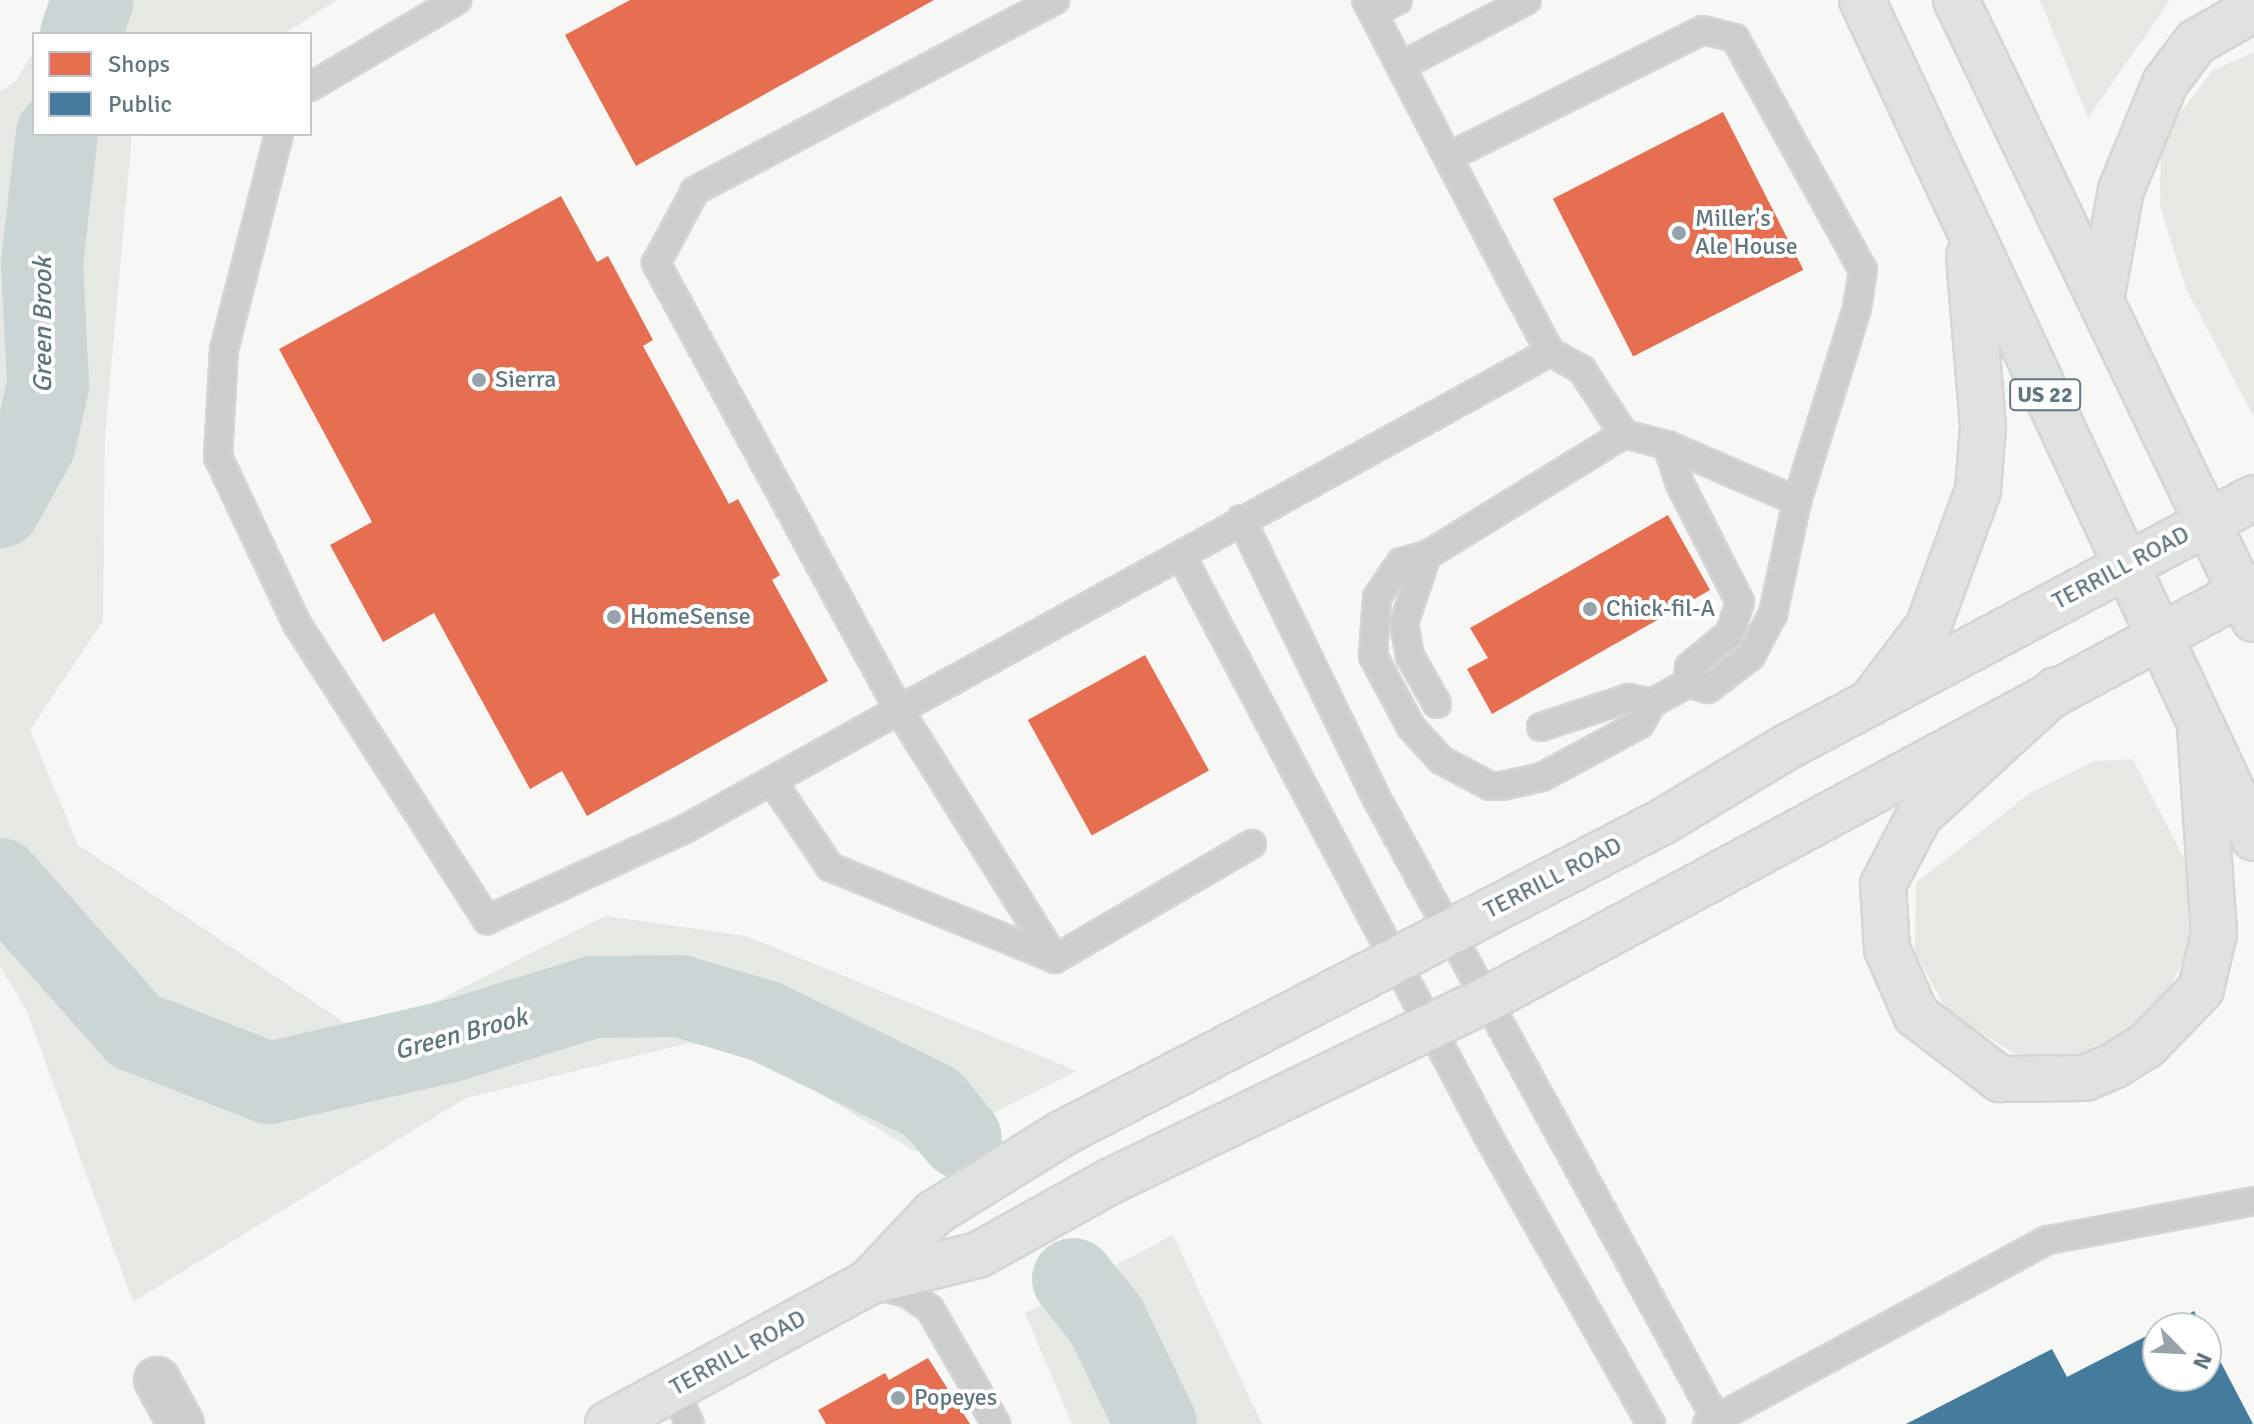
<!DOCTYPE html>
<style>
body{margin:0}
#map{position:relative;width:2254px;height:1424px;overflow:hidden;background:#f7f7f6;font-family:Signika,sans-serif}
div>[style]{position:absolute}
.green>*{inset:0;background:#e6e9e3}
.shops>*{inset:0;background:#e76f51;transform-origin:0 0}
.public>*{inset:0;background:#457b9d}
.river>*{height:82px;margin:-41px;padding:0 41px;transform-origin:41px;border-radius:41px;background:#cbd5d6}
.roads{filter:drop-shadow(2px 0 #d4d5d5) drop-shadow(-2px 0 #d4d5d5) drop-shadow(0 2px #d4d5d5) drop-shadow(0 -2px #d4d5d5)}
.lane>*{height:26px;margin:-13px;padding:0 13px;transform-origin:13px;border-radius:13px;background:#cccdce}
.street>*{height:44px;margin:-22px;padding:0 22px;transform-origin:22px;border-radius:22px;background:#cccdce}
.secondary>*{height:44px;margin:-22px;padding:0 22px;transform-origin:22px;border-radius:22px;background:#e0e1e1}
.highway>*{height:44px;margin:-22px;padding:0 22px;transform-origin:22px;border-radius:22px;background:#e0e1e1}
.dots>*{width:22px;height:22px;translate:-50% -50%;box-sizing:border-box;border:4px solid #fff;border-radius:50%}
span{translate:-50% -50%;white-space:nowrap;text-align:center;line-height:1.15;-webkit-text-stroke:8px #fff;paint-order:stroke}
.shield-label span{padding:2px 6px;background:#fff;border:2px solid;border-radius:6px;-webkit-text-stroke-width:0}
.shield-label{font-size:22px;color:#627681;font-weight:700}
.poi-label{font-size:24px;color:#627681}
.left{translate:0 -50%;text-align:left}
.street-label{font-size:24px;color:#627681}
.water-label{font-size:26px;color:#5d767c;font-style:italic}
.legend{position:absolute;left:32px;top:32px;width:280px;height:104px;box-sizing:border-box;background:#fff;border:2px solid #c0c8cd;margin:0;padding:10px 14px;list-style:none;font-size:24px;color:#627681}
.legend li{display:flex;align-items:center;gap:16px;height:40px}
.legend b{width:40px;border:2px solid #c0c8cd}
.north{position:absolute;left:2142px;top:1312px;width:80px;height:80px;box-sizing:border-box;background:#fff;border:2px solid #c0c8cd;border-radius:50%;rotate:114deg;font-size:22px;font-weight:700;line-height:32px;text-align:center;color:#627681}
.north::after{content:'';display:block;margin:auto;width:28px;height:36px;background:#96a3aa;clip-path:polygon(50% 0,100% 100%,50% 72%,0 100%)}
</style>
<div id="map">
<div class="green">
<i style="clip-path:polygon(65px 0,337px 0,284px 34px,44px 34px)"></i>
<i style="clip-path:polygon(2040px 0,2170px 0,2088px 118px)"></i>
<i style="clip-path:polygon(34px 51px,34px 134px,132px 134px,105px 436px,103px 621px,30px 730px,78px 845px,351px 1027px,417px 1011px,605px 916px,746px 936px,1077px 1071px,916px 1152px,758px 1056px,689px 1043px,466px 1098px,133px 1302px,26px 1009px,0 967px,0 91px,16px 81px)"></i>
<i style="clip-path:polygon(2254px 52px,2254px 417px,2186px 289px,2160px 206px,2161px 138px,2212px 71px)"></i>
<i style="clip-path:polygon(2133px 759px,2196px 882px,2193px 942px,2162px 1002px,2118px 1042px,2067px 1058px,2013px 1053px,1948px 1012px,1915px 953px,1916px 883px,2030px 793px,2094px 761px)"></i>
<i style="clip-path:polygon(1173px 1235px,1262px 1424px,1072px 1424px,1025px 1313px)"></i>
</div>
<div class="shops">
<i style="clip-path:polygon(630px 0,934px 0,636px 166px,565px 35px)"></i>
<i style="left:1723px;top:112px;width:177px;height:191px;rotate:63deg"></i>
<i style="clip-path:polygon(561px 196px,597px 262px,608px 256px,653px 340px,643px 346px,729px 504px,738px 499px,780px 575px,772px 580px,828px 681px,587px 816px,562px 771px,530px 789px,434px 613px,383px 642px,330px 545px,372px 522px,279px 349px)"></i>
<i style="clip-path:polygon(1668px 515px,1710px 590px,1492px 714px,1467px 669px,1488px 658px,1470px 628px)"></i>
<i style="left:1145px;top:655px;width:132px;height:134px;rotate:61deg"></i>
<i style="clip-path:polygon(928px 1358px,970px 1424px,826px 1424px,818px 1410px,885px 1373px,889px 1380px)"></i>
</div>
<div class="public">
<i style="clip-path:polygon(2194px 1311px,2203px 1328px,2161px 1328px)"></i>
<i style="clip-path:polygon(2158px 1330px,2158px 1376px,2206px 1376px,2206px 1334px,2253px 1424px,1906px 1424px,2052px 1349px,2067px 1377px)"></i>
</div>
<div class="river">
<i style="left:81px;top:34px;width:36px;rotate:-71deg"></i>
<i style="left:0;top:507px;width:73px;rotate:-61.3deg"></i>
<i style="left:35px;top:443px;width:59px;rotate:-77.4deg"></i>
<i style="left:48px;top:385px;width:122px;rotate:-92.8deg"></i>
<i style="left:42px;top:263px;width:130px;rotate:-83.4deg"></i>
<i style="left:0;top:879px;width:203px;rotate:48.4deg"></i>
<i style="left:135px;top:1031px;width:144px;rotate:21.2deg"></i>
<i style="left:269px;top:1083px;width:187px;rotate:-13deg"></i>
<i style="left:451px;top:1041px;width:149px;rotate:-17.2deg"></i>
<i style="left:593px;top:997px;width:87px;rotate:-0.7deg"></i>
<i style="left:680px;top:996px;width:91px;rotate:16.6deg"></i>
<i style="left:767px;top:1022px;width:184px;rotate:26.1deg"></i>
<i style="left:932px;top:1103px;width:45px;rotate:50.4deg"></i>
<i style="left:1073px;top:1279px;width:53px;rotate:51.2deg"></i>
<i style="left:1106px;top:1320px;width:115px;rotate:64.3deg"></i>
</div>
<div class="roads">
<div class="lane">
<i style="left:1055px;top:0;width:408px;rotate:152.1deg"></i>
<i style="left:695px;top:191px;width:82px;rotate:118.4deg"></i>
<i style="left:656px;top:263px;width:509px;rotate:61.47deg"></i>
<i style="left:899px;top:710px;width:743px;rotate:-28.81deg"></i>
<i style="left:1366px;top:0;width:312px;rotate:62.5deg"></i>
<i style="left:1510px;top:277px;width:85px;rotate:61.9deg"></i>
<i style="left:1550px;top:352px;width:37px;rotate:29deg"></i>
<i style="left:1582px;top:370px;width:77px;rotate:56.7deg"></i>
<i style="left:1624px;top:434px;width:231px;rotate:148.4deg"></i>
<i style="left:1427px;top:555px;width:27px;rotate:165deg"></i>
<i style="left:1401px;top:562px;width:42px;rotate:124.4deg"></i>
<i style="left:1377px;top:597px;width:59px;rotate:93.9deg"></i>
<i style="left:1373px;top:656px;width:81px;rotate:61.8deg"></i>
<i style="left:1411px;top:727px;width:45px;rotate:47.7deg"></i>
<i style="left:1441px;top:760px;width:55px;rotate:28deg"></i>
<i style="left:1490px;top:786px;width:12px"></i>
<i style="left:1502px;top:786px;width:41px;rotate:-12.7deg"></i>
<i style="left:1542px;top:777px;width:111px;rotate:-28.4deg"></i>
<i style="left:1640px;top:724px;width:24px;rotate:-60deg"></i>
<i style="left:1652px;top:703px;width:41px;rotate:-29.1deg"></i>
<i style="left:1688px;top:683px;width:21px;rotate:17deg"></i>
<i style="left:1708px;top:689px;width:54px;rotate:-37.5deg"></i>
<i style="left:1751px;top:656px;width:47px;rotate:-62.4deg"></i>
<i style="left:1773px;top:614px;width:116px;rotate:-78deg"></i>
<i style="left:1797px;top:501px;width:202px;rotate:-72.7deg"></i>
<i style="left:1857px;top:308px;width:38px;rotate:-81deg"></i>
<i style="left:1863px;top:270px;width:265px;rotate:-118.9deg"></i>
<i style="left:1735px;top:38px;width:33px;rotate:-166deg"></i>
<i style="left:1703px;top:30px;width:285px;rotate:153.5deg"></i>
<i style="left:1373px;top:13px;width:28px;rotate:-27deg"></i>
<i style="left:1401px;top:66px;width:142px;rotate:-27.6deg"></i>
<i style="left:310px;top:87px;width:171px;rotate:-30.6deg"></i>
<i style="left:279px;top:134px;width:222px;rotate:104.3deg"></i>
<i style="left:224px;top:349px;width:108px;rotate:93.2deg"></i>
<i style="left:218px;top:457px;width:185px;rotate:64.7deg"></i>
<i style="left:297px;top:624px;width:352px;rotate:57.3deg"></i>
<i style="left:487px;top:920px;width:218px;rotate:-24.7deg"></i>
<i style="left:685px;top:829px;width:245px;rotate:-29.1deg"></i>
<i style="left:899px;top:710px;width:294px;rotate:57.9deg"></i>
<i style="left:1624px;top:434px;width:44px;rotate:14.3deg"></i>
<i style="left:1667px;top:445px;width:142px;rotate:23.3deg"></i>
<i style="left:1667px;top:445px;width:41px;rotate:71.6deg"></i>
<i style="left:1680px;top:484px;width:132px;rotate:63deg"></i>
<i style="left:1740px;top:602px;width:33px;rotate:108deg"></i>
<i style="left:1730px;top:633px;width:53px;rotate:140.3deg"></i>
<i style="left:1689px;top:667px;width:16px;rotate:94deg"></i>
<i style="left:1241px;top:519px;width:311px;rotate:64.1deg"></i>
<i style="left:1377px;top:799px;width:707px;rotate:61.33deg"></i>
<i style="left:1181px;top:555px;width:657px;rotate:62.15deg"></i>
<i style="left:1488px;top:1136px;width:331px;rotate:60.5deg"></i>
<i style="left:1427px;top:555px;width:72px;rotate:108.7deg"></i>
<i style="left:1404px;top:623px;width:34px;rotate:80deg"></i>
<i style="left:1410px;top:656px;width:55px;rotate:60.6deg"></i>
<i style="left:1541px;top:727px;width:93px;rotate:-18.2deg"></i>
<i style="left:1629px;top:698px;width:24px;rotate:12deg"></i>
<i style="left:772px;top:781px;width:104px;rotate:56deg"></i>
<i style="left:830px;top:867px;width:243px;rotate:22.2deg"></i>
<i style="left:1055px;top:959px;width:228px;rotate:-30.3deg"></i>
<i style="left:876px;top:1285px;width:34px;rotate:15deg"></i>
<i style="left:909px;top:1294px;width:26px;rotate:36deg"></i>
<i style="left:930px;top:1309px;width:133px;rotate:60.1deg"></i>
<i style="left:673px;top:1388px;width:40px;rotate:65deg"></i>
<i style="left:1707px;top:1424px;width:387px;rotate:-28.4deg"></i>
<i style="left:2048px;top:1240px;width:210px;rotate:-10.7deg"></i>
</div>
<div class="street">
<i style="left:157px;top:1380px;width:50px;rotate:61.4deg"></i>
</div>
<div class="secondary">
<i style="left:869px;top:1282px;width:95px;rotate:-46.7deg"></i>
<i style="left:934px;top:1213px;width:152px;rotate:-31.8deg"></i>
<i style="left:1063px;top:1133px;width:675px;rotate:-27.44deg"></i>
<i style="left:1662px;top:822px;width:146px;rotate:-31deg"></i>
<i style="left:1787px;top:747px;width:529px;rotate:-28.07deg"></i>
<i style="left:608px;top:1424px;width:297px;rotate:-28.5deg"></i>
<i style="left:869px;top:1282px;width:112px;rotate:-13.9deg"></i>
<i style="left:978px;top:1255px;width:152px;rotate:-29.1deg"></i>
<i style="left:1111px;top:1181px;width:416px;rotate:-25.8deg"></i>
<i style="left:1486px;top:1000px;width:872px;rotate:-28.33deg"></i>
</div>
<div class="highway">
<i style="left:1862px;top:0;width:925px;rotate:64.93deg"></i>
<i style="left:1956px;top:0;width:687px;rotate:64.29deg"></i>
<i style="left:2101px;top:300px;width:112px;rotate:-79.7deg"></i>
<i style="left:2121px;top:190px;width:116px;rotate:-67.6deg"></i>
<i style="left:2165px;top:83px;width:51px;rotate:-52.9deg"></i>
<i style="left:2196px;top:42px;width:67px;rotate:-29.6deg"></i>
<i style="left:2056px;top:690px;width:186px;rotate:137.4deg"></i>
<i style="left:1919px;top:816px;width:78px;rotate:117.6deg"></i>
<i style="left:1883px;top:885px;width:64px;rotate:86.4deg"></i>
<i style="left:1887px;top:949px;width:72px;rotate:66.3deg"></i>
<i style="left:1916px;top:1015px;width:106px;rotate:37.3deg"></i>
<i style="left:2000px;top:1079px;width:85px;rotate:-0.7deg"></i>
<i style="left:2085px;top:1078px;width:33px;rotate:-23deg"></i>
<i style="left:2115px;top:1065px;width:36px;rotate:-32deg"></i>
<i style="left:2146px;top:1046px;width:79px;rotate:-46deg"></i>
<i style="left:2201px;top:989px;width:57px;rotate:-76.9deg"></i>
<i style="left:2214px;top:933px;width:204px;rotate:-93.9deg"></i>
<i style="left:1870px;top:703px;width:96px;rotate:-52.7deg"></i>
<i style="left:1928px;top:627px;width:146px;rotate:-69.9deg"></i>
<i style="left:1978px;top:490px;width:64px;rotate:-85.5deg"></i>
<i style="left:1983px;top:426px;width:171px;rotate:-94.7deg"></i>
</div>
</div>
<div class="dots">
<i style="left:1679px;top:233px;background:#96a3aa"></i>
<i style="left:479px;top:380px;background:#96a3aa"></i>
<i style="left:1590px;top:609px;background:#96a3aa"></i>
<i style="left:614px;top:617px;background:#96a3aa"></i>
<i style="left:898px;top:1398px;background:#96a3aa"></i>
</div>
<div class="shield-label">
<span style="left:2045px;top:395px">US 22</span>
</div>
<div class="poi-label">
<span class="left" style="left:1695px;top:233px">Miller's<br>Ale House</span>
<span class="left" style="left:495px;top:380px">Sierra</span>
<span class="left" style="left:1606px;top:609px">Chick-fil-A</span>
<span class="left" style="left:630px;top:617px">HomeSense</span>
<span class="left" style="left:914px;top:1398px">Popeyes</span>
</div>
<div class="street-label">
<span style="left:2121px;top:568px;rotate:-28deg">TERRILL ROAD</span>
<span style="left:1553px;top:878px;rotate:-27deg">TERRILL ROAD</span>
<span style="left:738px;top:1353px;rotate:-29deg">TERRILL ROAD</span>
</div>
<div class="water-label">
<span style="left:44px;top:325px;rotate:-90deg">Green Brook</span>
<span style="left:461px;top:1035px;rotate:-15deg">Green Brook</span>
</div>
<ul class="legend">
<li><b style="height:22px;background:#e76f51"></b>Shops</li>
<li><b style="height:22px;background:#457b9d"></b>Public</li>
</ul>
<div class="north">N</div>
</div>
